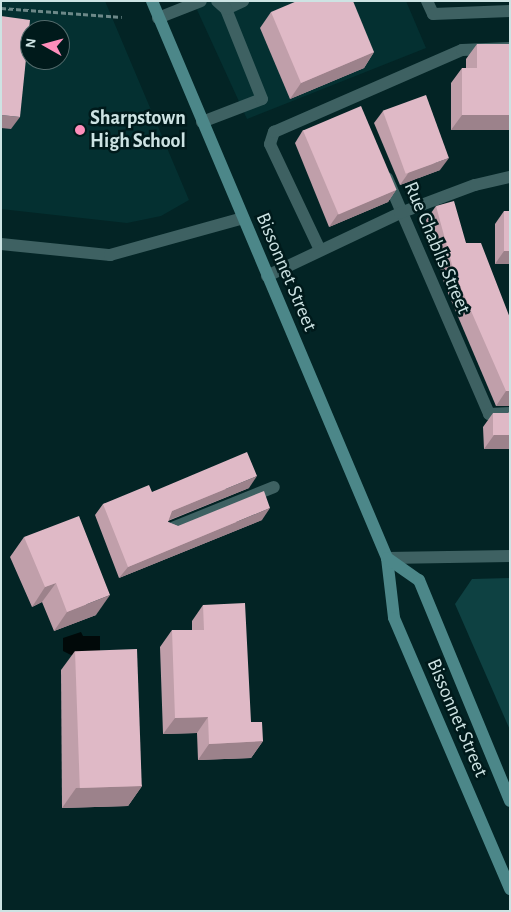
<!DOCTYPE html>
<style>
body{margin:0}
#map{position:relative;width:511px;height:912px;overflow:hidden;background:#032425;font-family:"Alegreya Sans",sans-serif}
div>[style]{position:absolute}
.built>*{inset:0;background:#043031}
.green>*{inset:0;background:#0e4142}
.water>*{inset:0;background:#010909}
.path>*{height:3px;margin-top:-1.5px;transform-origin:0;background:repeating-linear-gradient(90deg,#6c8888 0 5px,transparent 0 7.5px)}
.service>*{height:12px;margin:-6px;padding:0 6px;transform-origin:6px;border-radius:6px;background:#3e6162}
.minor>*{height:12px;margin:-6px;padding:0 6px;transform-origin:6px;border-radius:6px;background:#3e6162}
.secondary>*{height:12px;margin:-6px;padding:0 6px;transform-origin:6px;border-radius:6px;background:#4c8789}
.wall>*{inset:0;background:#c09faa}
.shaded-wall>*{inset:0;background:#9c828b}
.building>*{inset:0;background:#dfb9c6;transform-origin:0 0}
.dots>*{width:14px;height:14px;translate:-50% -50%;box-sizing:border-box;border:2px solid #001a1b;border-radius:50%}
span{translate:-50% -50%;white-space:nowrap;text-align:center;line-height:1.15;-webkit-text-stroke:5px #001a1b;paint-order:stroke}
.poi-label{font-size:20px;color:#cde3e3;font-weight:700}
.left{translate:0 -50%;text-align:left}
.street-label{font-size:20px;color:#cde3e3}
.frame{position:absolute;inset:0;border:2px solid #cde3e3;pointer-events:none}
.north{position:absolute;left:20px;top:20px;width:50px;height:50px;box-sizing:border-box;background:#001a1b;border:1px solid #526a6b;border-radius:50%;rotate:277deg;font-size:14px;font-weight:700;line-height:20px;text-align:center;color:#cde3e3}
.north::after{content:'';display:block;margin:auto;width:18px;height:22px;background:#fe8ebb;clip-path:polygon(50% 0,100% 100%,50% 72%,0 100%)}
</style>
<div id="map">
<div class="built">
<i style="clip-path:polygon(evenodd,1px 1px,105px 1px,189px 200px,161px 216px,127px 223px,1px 209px,1px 1px,30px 30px,60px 30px,60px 60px,30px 60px,30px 30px)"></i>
<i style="clip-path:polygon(193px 1px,406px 1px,426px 48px,247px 119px)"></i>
</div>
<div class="green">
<i style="clip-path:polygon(510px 578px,510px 730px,455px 604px,472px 579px)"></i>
</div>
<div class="water">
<i style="clip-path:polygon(81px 632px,83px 636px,100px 636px,100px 652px,71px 655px,63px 651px,63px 638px)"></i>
</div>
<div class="path">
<i style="left:1px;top:8px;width:121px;rotate:4.3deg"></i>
</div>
<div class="service">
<i style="left:427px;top:1px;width:14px;rotate:65deg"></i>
<i style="left:433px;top:14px;width:77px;rotate:-2.2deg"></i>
<i style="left:226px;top:9px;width:19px;rotate:-25deg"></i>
<i style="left:158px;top:18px;width:46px;rotate:-21.6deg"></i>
<i style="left:202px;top:122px;width:64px;rotate:-21deg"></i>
<i style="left:262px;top:99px;width:97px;rotate:-111.8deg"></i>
<i style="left:226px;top:9px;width:12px;rotate:-138deg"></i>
<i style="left:387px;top:178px;width:257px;rotate:66.6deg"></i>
<i style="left:489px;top:414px;width:21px;rotate:-3deg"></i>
<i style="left:320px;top:250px;width:117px;rotate:-115.3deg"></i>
<i style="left:270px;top:144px;width:13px;rotate:-72deg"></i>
<i style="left:274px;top:132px;width:205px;rotate:-23.6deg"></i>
<i style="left:462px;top:50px;width:48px;rotate:-2.4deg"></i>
<i style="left:267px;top:276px;width:147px;rotate:-25.3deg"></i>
<i style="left:400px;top:213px;width:80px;rotate:-20.5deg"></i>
<i style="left:475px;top:185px;width:36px;rotate:-13deg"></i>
<i style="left:167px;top:530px;width:115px;rotate:-21.9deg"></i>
</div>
<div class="minor">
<i style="left:1px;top:244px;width:110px;rotate:5.8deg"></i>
<i style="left:110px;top:255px;width:138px;rotate:-15.5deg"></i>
<i style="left:387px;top:558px;width:123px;rotate:-0.9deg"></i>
</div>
<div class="secondary">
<i style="left:152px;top:1px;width:605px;rotate:67.12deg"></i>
<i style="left:387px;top:558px;width:60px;rotate:83.3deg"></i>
<i style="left:394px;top:618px;width:295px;rotate:66.8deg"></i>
<i style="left:387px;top:558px;width:39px;rotate:35deg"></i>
<i style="left:419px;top:580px;width:239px;rotate:67.6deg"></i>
</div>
<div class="wall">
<i style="clip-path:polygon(271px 12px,374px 52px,364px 68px,290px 99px,260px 28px)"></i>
<i style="clip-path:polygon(477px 44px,510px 44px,510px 130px,451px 130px,451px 83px,462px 68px,466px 68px,466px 59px)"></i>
<i style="clip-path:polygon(383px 111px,440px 170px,400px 185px,374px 123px)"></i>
<i style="clip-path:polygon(303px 130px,396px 190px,388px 202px,329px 227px,295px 143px)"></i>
<i style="clip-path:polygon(436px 206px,466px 243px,510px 318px,510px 406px,496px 406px,445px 286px,426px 220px)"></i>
<i style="clip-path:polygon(504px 211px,510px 211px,510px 264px,495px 264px,495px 224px)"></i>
<i style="clip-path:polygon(510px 411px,510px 449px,484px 449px,483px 427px,493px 413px,508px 413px)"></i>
<i style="clip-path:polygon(249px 488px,168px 521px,168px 522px,178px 526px,262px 520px,119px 578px,95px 515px,103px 504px,152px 492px)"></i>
<i style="clip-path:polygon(24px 537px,96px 615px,54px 631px,42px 602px,32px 607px,10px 557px)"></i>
<i style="clip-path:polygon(203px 605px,251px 722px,263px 741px,251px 758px,198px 760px,197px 733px,163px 734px,160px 647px,172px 630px,192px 630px,192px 621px)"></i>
<i style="clip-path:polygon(75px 651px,142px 786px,128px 806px,62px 808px,61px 670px)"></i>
</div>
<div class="shaded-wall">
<i style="clip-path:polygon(374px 52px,364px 68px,290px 99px,301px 83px)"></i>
<i style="clip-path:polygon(1px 115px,20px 117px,11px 129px,1px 128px)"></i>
<i style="clip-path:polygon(462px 115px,510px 115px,510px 130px,451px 130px)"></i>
<i style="clip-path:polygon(449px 158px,440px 170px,400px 185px,409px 172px)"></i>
<i style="clip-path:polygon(396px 190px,388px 202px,329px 227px,338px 214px)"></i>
<i style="clip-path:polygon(504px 251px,510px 251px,510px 264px,495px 264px)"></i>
<i style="clip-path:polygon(506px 391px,510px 391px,510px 406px,496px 406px)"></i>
<i style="clip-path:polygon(494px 435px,510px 435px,510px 449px,484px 449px)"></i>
<i style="clip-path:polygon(257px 476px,249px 488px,164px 522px,172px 511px)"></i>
<i style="clip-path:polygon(270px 508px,262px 520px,119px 578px,128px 567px)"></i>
<i style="clip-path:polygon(56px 583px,42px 602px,32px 607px,45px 587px)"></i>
<i style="clip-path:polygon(110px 595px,96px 615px,54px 631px,67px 612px)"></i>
<i style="clip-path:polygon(208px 717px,197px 733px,163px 734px,175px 718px)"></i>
<i style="clip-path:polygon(263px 741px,251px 758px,198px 760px,209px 744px)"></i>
<i style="clip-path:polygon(142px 786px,128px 806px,62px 808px,76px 788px)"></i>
</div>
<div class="building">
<i style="clip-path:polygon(297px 1px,353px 1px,374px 52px,301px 83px,271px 12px)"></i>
<i style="clip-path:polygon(1px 16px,30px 20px,20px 117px,1px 115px)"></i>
<i style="clip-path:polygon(477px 44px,510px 44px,510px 115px,462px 115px,462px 68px,477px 68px)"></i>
<i style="left:426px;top:95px;width:67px;height:46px;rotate:70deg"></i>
<i style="left:361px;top:106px;width:91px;height:63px;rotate:67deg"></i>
<i style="clip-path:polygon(454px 201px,466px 243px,481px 243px,510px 318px,510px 391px,506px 391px,454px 272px,436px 206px)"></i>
<i style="left:504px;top:211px;width:6px;height:40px"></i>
<i style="left:493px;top:413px;width:17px;height:22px"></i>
<i style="clip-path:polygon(247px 452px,257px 476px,172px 511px,168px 522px,178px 526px,264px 491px,270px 508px,128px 567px,103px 504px,149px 485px,152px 492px)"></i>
<i style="clip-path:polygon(79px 516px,110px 595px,67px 612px,56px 583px,45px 587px,24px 537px)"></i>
<i style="clip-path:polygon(245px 603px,251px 722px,262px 722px,263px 741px,209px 744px,208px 717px,175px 718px,172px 630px,204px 630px,203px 605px)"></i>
<i style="left:137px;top:649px;width:137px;height:62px;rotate:88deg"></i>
</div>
<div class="dots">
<i style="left:80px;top:130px;background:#fe8ebb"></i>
</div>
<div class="poi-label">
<span class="left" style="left:90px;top:130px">Sharpstown<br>High School</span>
</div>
<div class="street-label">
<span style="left:437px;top:248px;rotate:67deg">Rue Chablis Street</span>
<span style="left:286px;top:272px;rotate:67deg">Bissonnet Street</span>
<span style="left:457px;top:718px;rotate:67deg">Bissonnet Street</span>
</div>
<div class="frame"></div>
<div class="north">N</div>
</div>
